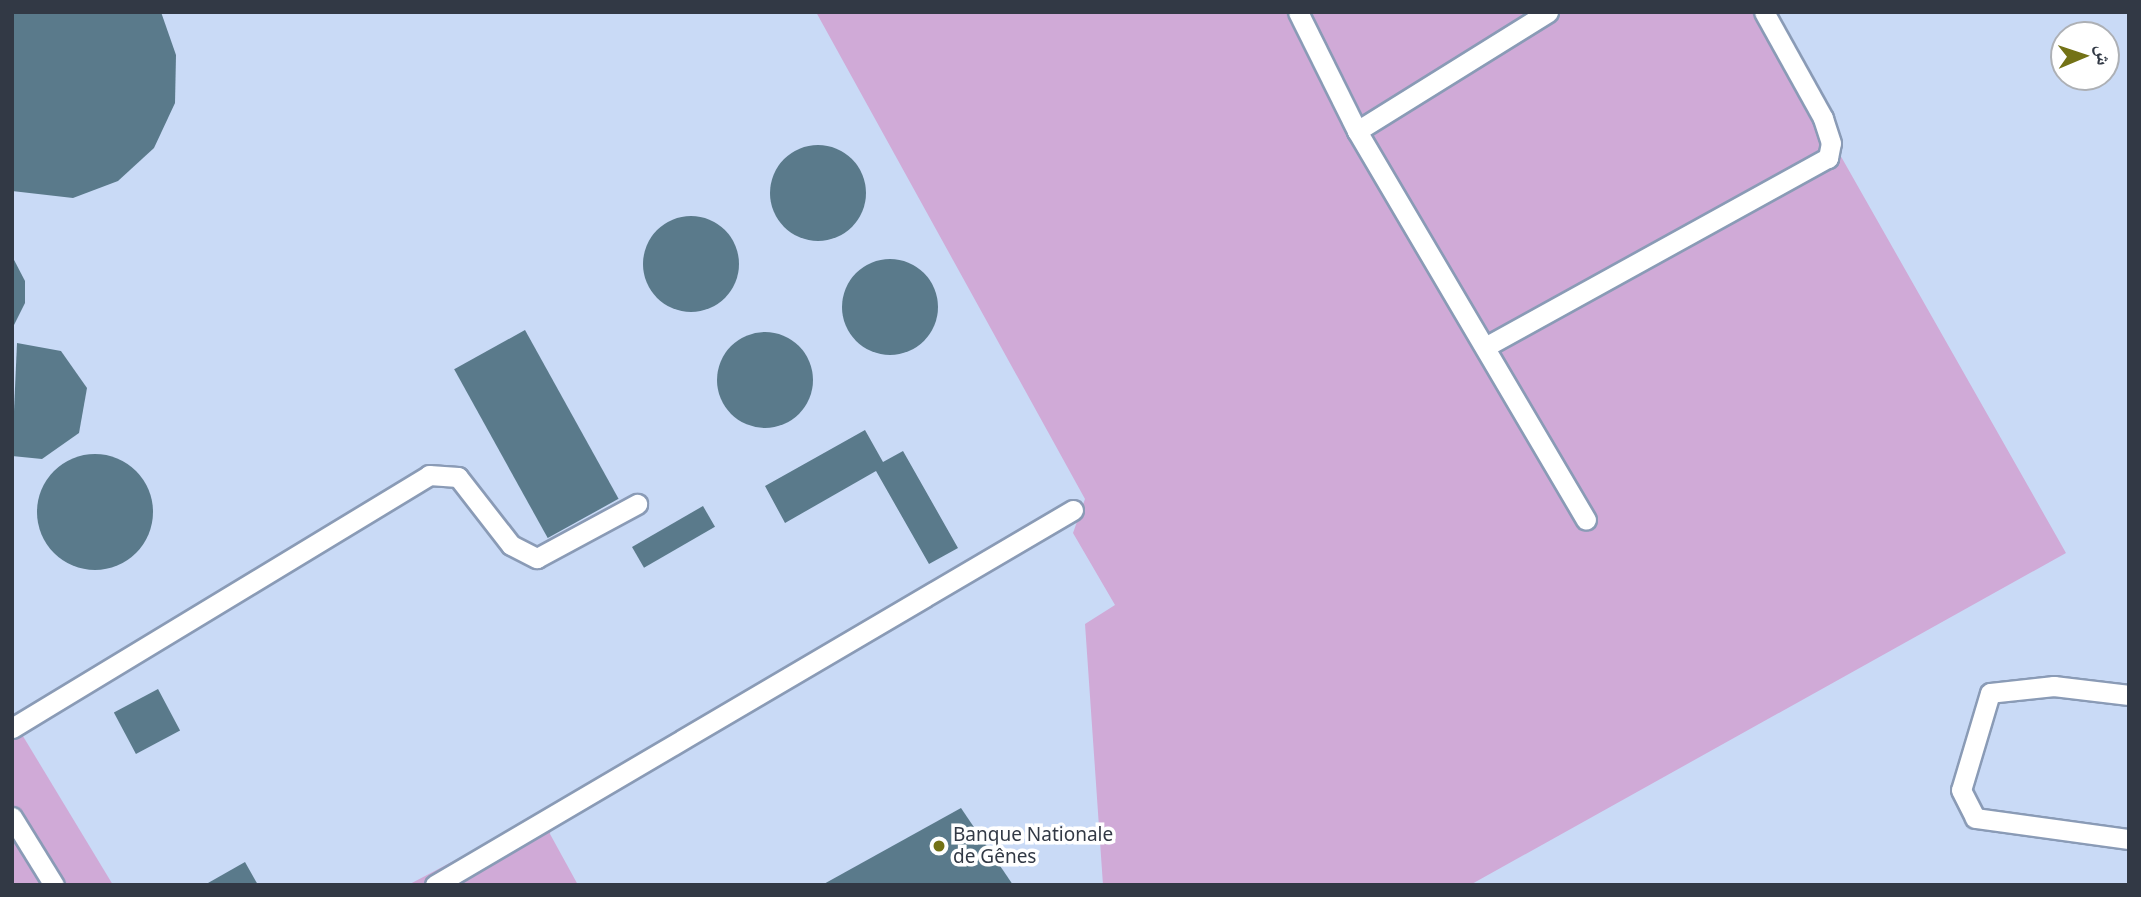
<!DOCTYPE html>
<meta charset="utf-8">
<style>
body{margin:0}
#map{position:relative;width:2141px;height:897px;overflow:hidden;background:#d8e7fe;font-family:"Noto Sans","Noto Naskh Arabic",sans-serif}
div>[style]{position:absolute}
.built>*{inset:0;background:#c9daf6}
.green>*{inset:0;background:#d0aad7}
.building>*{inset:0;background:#5a7a8b;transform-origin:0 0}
.round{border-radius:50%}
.roads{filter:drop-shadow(2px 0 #8a9bb6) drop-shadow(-2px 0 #8a9bb6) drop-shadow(0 2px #8a9bb6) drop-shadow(0 -2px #8a9bb6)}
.lane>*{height:19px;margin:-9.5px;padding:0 9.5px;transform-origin:9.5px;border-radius:9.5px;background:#fff}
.dots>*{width:19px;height:19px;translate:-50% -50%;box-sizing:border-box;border:4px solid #fff;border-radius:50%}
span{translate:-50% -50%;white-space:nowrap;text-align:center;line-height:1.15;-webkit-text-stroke:7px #fff;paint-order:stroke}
.poi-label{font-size:19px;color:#323945}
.left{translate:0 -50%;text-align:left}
.frame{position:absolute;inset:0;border:14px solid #323945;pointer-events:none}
.north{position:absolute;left:2050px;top:21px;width:70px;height:70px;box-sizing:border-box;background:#fff;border:2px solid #adb0b5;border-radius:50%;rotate:88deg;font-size:19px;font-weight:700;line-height:28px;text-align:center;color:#323945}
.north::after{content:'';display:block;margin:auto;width:24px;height:32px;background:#737216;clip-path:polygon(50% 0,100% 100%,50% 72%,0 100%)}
</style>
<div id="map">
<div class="built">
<i style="clip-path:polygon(evenodd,12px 12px,2129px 12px,2129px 885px,12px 885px,12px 12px,2064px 35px,2106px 35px,2106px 77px,2064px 77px,2064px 35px)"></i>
</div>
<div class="green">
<i style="clip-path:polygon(816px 12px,1759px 12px,2066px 553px,1470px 885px,1103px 885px,1085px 624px,1115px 605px,1073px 533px,1085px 499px)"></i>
<i style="clip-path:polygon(12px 718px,113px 885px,12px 885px)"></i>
<i style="clip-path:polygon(554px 808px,550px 834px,578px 885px,408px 885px)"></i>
</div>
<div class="building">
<i style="clip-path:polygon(12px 12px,161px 12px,176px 55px,175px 103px,154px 148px,118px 181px,73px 198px,12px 191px)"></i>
<i class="round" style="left:770px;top:145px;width:96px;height:96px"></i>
<i class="round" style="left:643px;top:216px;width:96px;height:96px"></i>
<i style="clip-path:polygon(12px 256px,25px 281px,25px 303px,12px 329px)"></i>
<i class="round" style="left:842px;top:259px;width:96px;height:96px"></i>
<i style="left:525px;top:330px;width:193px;height:81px;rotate:61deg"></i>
<i class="round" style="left:717px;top:332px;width:96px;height:96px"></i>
<i style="clip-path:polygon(17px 343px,61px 351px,87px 388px,79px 433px,42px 459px,12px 456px)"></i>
<i style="clip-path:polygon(865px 430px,883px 462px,903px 451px,958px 548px,929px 564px,876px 471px,785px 523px,765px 486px)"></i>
<i class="round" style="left:37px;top:454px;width:116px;height:116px"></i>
<i style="left:703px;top:506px;width:24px;height:82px;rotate:60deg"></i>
<i style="left:158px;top:689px;width:47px;height:50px;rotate:62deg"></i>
<i style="clip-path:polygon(961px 808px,1013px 885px,822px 885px)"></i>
<i style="clip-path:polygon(245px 862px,258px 885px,209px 885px,208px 883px)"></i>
</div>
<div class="roads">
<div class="lane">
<i style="left:1298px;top:12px;width:133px;rotate:63.6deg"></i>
<i style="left:1357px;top:131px;width:451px;rotate:59.5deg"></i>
<i style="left:1357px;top:131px;width:225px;rotate:-31.9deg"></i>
<i style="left:1485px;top:347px;width:392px;rotate:-28.9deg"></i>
<i style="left:1828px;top:158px;width:15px;rotate:-79deg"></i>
<i style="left:1831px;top:143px;width:26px;rotate:-108deg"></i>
<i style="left:1823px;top:118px;width:121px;rotate:-119.1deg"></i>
<i style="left:2129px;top:695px;width:76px;rotate:-173.2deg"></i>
<i style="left:2054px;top:686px;width:64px;rotate:173.8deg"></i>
<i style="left:1990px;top:693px;width:101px;rotate:106.6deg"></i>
<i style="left:1961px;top:790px;width:31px;rotate:63deg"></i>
<i style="left:1975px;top:818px;width:155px;rotate:7.8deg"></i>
<i style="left:12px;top:728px;width:488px;rotate:-31.2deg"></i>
<i style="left:429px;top:475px;width:29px;rotate:4deg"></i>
<i style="left:458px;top:477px;width:86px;rotate:52.1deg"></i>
<i style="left:511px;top:545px;width:29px;rotate:27deg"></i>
<i style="left:537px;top:558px;width:114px;rotate:-28.4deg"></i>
<i style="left:12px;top:817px;width:80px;rotate:58.3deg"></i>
<i style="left:435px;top:885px;width:740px;rotate:-30.45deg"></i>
</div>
</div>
<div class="dots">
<i style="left:939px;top:846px;background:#737216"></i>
</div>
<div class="poi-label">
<span class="left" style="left:953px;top:846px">Banque Nationale<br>de Gênes</span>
</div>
<div class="frame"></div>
<div class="north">ش</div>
</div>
